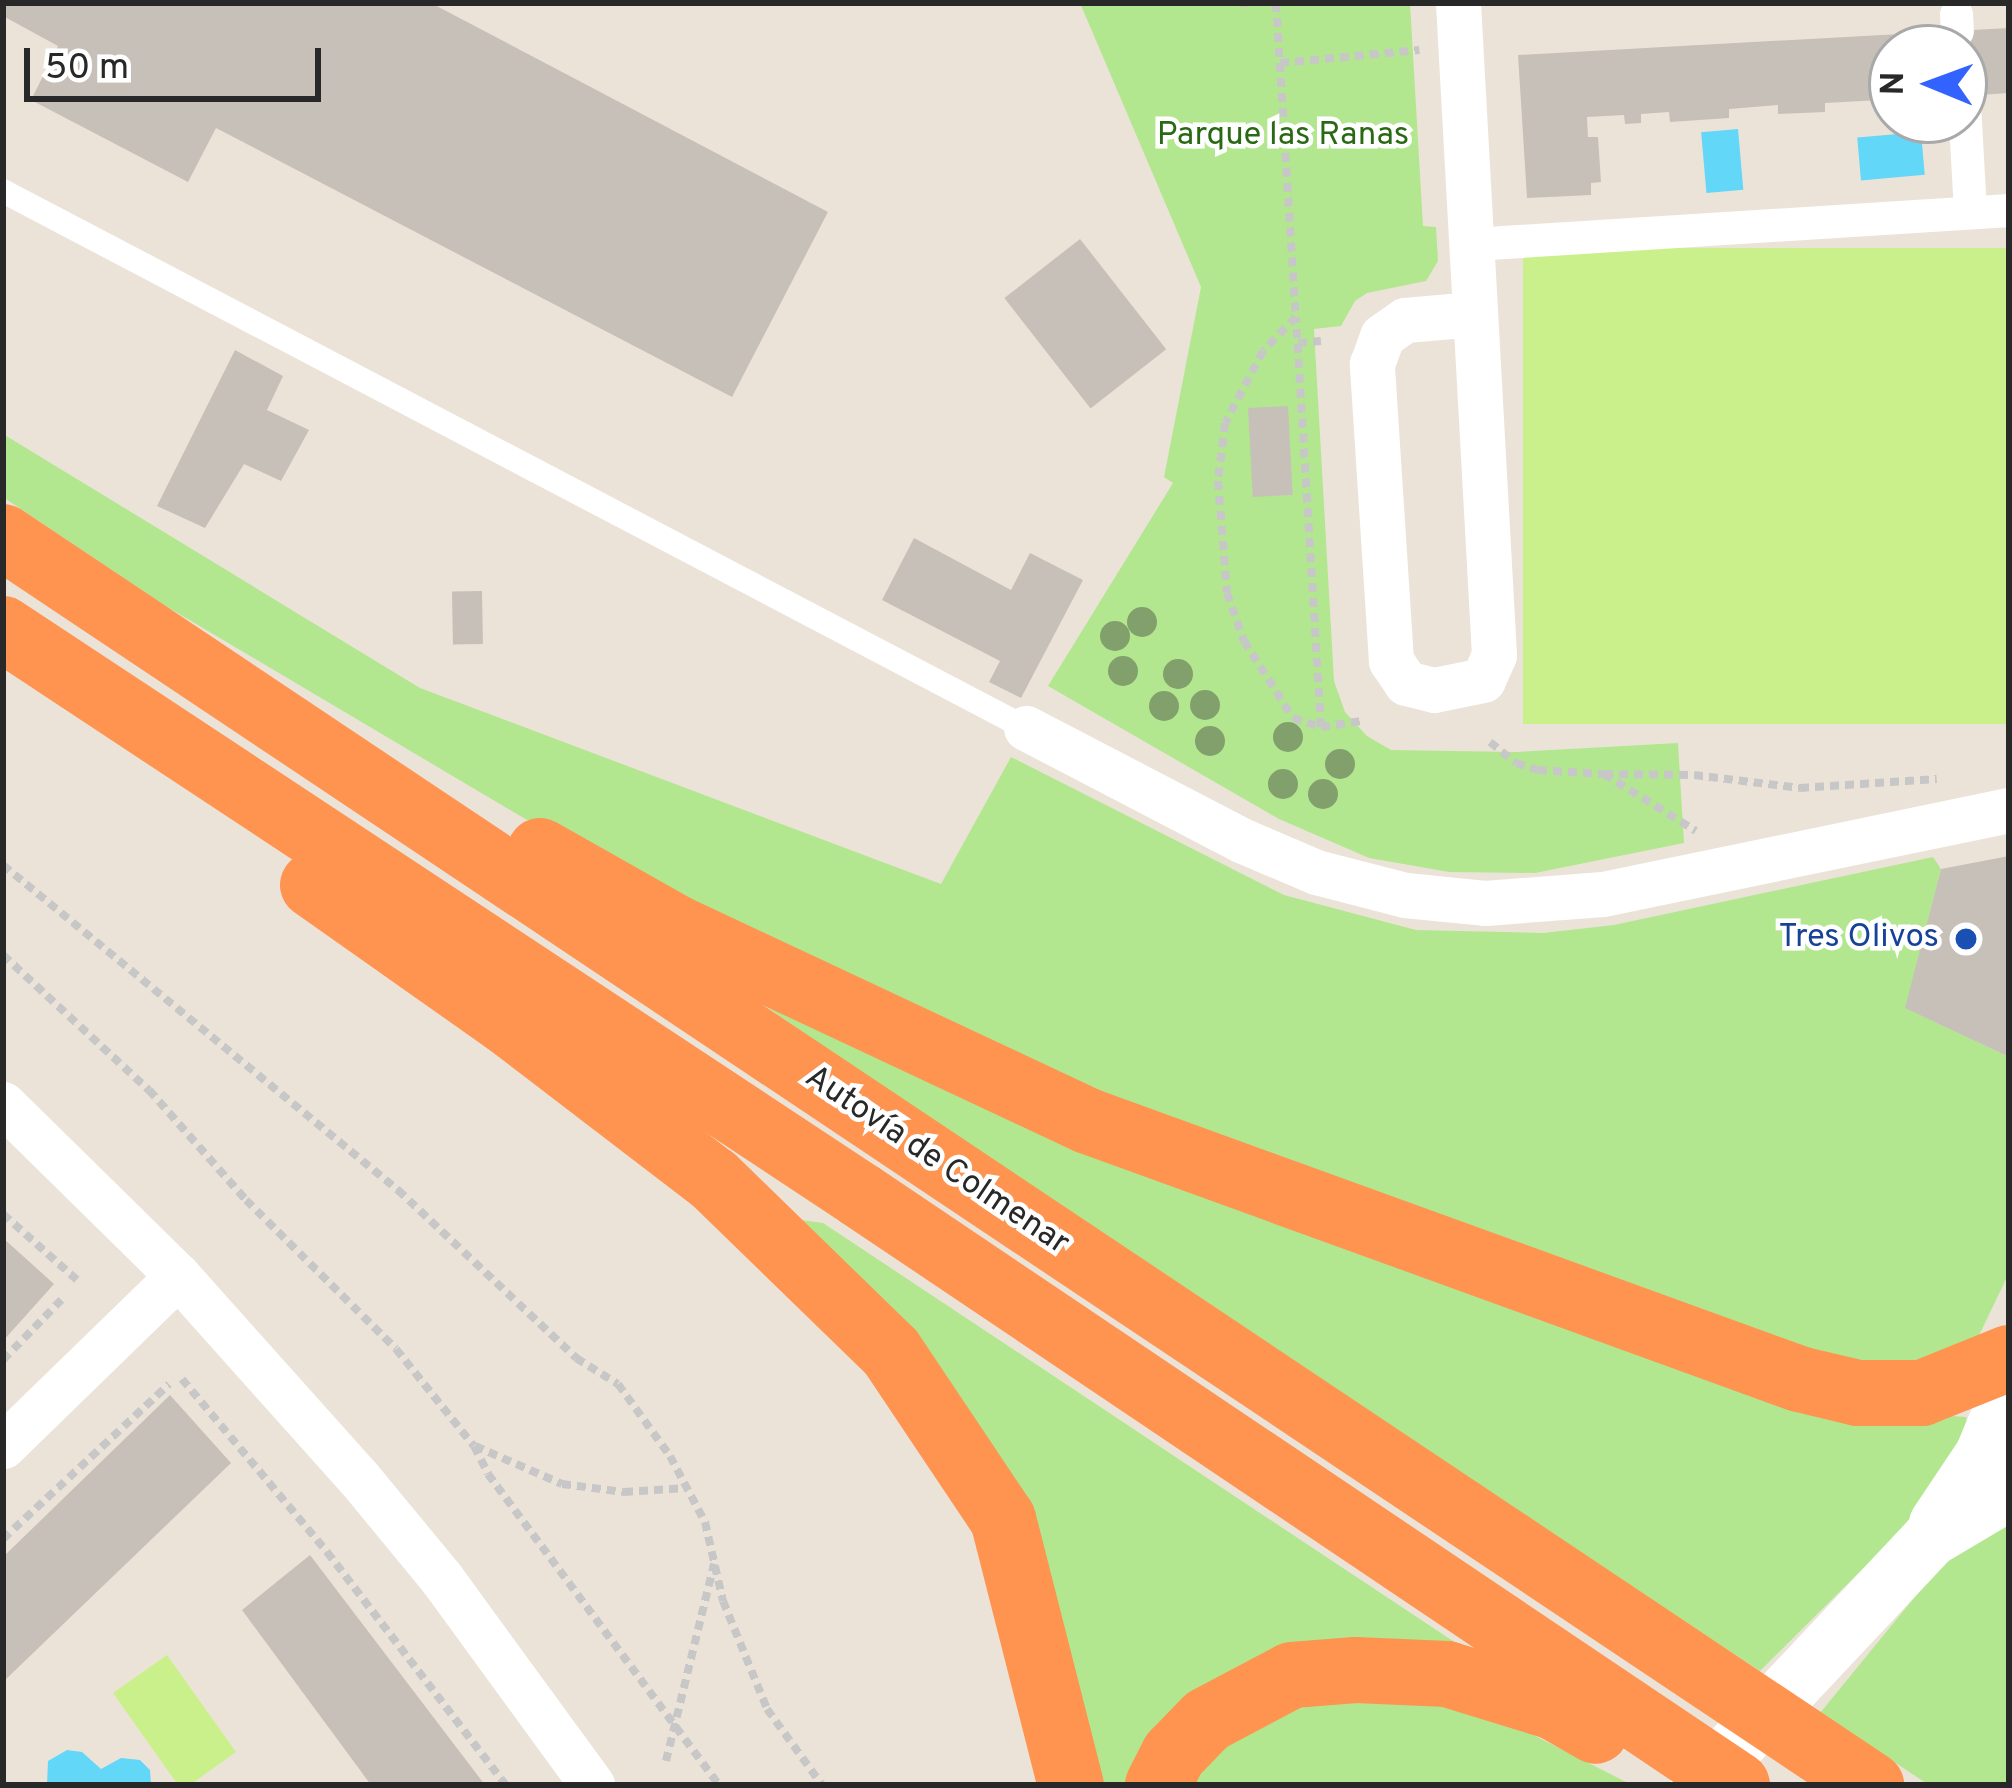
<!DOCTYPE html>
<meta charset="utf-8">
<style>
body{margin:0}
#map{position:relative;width:2012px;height:1788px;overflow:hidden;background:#ece3d8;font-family:Overpass,sans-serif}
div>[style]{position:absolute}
.green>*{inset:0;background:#b2e790}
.pitch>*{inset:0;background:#caf08b;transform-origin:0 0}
.water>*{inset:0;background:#62d7f7;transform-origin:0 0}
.building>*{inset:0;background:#c7c0b8;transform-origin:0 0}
.path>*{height:8px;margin-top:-4px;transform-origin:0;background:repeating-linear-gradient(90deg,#c7c7c7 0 9px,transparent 0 15px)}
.service>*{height:24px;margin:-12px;padding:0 12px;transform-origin:12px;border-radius:12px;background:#fff}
.pedestrian>*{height:33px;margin:-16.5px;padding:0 16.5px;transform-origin:16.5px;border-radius:16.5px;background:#fff}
.minor>*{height:45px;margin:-22.5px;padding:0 22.5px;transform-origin:22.5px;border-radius:22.5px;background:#fff}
.tertiary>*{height:57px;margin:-28.5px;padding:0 28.5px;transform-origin:28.5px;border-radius:28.5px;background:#fff}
.motorway>*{height:66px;margin:-33px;padding:0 33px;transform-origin:33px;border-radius:33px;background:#ff9350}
.trees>*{width:30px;height:30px;margin:-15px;border-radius:50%;background:#81a06c}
.dots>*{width:33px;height:33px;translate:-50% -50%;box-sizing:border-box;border:6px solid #fff;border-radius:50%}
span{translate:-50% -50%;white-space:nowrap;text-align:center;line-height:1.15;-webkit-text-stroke:9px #fff;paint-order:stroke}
.park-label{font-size:33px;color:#2a6914}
.transit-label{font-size:33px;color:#164399}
.right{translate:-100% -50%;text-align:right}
.street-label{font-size:33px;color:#282828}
.frame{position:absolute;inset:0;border:6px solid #282828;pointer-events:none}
.north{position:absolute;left:1868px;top:24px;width:120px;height:120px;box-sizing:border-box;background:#fff;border:3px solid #a9a9a9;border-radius:50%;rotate:271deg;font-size:33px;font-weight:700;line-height:48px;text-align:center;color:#282828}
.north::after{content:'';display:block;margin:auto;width:42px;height:54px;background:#3263ff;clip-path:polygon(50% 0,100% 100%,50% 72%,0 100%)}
.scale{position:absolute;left:24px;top:48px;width:297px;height:54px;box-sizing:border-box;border:6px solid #282828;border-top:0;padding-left:15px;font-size:36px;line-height:42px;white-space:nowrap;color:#282828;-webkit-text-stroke:9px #fff;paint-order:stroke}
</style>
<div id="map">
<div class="green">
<i style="clip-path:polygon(1080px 3px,1410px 3px,1423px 226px,1436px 227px,1438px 261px,1426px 281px,1367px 293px,1355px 301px,1341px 326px,1314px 329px,1334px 681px,1345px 712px,1367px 736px,1391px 750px,1516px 752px,1678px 743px,1684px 843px,1535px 873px,1449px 872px,1369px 858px,1279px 819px,1048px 686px,1173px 483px,1164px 477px,1201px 287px)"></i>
<i style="clip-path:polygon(3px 434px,420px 688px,941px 884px,1011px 757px,1284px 895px,1416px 930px,1543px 933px,1614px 925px,1933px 857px,1941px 869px,1906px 1008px,2009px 1057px,2009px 1273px,1972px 1350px,1933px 1374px,1846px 1371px,1173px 1130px,613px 871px,159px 602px,3px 497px)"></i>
<i style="clip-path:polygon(748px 994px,1836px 1408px,1966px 1417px,1970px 1442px,1943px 1489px,1760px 1671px,1110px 1246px)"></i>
<i style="clip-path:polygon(801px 1220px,823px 1223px,1465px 1649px,1371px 1645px,1129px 1785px,1092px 1785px,1047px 1588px)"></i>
<i style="clip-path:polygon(2009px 1508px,2009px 1785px,1929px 1785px,1820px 1713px,1954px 1549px)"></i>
<i style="clip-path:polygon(1406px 1693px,1482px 1709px,1632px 1785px,1179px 1785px,1183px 1772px,1298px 1701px)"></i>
</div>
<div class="pitch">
<i style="left:2009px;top:248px;width:476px;height:486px;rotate:90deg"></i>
<i style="clip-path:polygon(167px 1655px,236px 1752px,190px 1785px,178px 1785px,113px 1693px)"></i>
</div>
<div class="water">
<i style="left:1738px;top:129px;width:61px;height:37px;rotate:85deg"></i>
<i style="left:1921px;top:132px;width:43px;height:64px;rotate:85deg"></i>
<i style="clip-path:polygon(67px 1750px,82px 1752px,101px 1769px,121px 1758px,140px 1760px,150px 1770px,151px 1785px,47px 1785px,48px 1761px)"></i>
</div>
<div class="building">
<i style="clip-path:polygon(3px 3px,431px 3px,828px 212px,732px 397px,216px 128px,188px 182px,31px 100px,58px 46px,3px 16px)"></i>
<i style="clip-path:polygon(2009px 28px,2009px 93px,1964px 96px,1964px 48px,1892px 48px,1892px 109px,1881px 109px,1881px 100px,1825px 103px,1825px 112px,1778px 114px,1778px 105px,1729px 109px,1729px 118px,1670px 122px,1669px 112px,1641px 114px,1641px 123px,1625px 124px,1624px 115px,1587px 117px,1588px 137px,1598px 137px,1601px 182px,1591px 183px,1591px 195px,1527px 198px,1518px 55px)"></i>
<i style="left:1080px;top:239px;width:140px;height:96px;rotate:52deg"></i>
<i style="clip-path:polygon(235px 350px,283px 376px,267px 410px,309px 430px,281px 481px,244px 464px,205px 528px,157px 506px)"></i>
<i style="left:1288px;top:406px;width:89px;height:40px;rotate:87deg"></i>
<i style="clip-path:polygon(914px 538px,1011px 590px,1030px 553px,1083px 580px,1021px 698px,989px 682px,1000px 661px,882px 600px)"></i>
<i style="left:482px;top:591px;width:53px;height:30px;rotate:89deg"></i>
<i style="clip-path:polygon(2009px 856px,2009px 1057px,1905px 1008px,1941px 869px)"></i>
<i style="clip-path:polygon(3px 1238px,54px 1284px,3px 1341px)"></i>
<i style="clip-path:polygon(170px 1395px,231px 1463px,3px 1682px,3px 1557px)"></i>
<i style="clip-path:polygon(310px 1555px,485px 1785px,371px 1785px,242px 1610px)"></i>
</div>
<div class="path">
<i style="left:1240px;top:3px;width:9px"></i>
<i style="left:1276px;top:3px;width:315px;rotate:86.4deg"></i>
<i style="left:1280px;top:63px;width:140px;rotate:-5.3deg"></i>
<i style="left:1298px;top:343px;width:23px;rotate:-5deg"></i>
<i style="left:1321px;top:727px;width:411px;rotate:-93.5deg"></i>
<i style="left:1296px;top:317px;width:47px;rotate:134.1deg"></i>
<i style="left:1263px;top:351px;width:81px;rotate:117.8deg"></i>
<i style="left:1225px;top:423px;width:58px;rotate:96.9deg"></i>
<i style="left:1218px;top:481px;width:112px;rotate:85.4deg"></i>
<i style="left:1227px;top:593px;width:51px;rotate:70.5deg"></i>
<i style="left:1244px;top:641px;width:91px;rotate:57.5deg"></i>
<i style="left:1293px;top:718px;width:29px;rotate:18deg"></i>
<i style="left:1321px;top:727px;width:41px;rotate:-8.3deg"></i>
<i style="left:1490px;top:742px;width:33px;rotate:39deg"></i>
<i style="left:1516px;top:763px;width:23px;rotate:18deg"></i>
<i style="left:1538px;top:770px;width:66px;rotate:3.5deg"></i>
<i style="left:1604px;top:774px;width:108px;rotate:31.8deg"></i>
<i style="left:1604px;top:774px;width:90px;rotate:0.6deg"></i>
<i style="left:1694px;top:775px;width:107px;rotate:7deg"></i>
<i style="left:1800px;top:788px;width:137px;rotate:-3.8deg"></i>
<i style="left:3px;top:865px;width:512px;rotate:39.45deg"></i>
<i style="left:398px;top:1190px;width:245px;rotate:43.3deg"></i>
<i style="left:576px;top:1358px;width:49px;rotate:31.8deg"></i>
<i style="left:618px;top:1384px;width:89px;rotate:54.2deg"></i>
<i style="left:670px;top:1456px;width:75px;rotate:62.1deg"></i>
<i style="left:705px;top:1522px;width:81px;rotate:77.2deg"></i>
<i style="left:723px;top:1601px;width:117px;rotate:67.8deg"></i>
<i style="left:767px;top:1709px;width:94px;rotate:54.1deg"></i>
<i style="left:3px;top:955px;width:199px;rotate:42.8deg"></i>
<i style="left:149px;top:1090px;width:147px;rotate:48.6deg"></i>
<i style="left:246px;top:1200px;width:211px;rotate:44.8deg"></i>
<i style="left:396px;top:1349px;width:124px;rotate:51.2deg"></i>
<i style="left:474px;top:1446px;width:31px;rotate:63deg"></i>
<i style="left:488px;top:1474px;width:387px;rotate:53.4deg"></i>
<i style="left:3px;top:1214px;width:99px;rotate:41.7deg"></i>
<i style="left:3px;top:1360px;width:88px;rotate:-45.9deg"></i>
<i style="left:182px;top:1379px;width:226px;rotate:50deg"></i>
<i style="left:327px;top:1552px;width:294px;rotate:52.5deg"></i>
<i style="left:475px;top:1446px;width:95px;rotate:23.6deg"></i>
<i style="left:562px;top:1484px;width:63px;rotate:7.4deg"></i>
<i style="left:624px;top:1492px;width:63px;rotate:-3.6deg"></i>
<i style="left:3px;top:1539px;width:227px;rotate:-43deg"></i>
<i style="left:666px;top:1761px;width:203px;rotate:-76.3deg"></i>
</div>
<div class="service">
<i style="left:3px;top:191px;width:1155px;rotate:27.7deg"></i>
</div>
<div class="pedestrian">
<i style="left:1956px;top:14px;width:17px;rotate:87deg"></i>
<i style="left:1964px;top:104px;width:108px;rotate:86.8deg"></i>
<i style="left:1472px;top:244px;width:538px;rotate:-3.62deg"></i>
</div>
<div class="minor">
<i style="left:1458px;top:3px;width:653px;rotate:86.84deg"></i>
<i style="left:1494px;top:655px;width:27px;rotate:114deg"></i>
<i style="left:1483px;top:680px;width:50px;rotate:168.5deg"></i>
<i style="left:1434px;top:690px;width:29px;rotate:-166deg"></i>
<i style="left:1406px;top:683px;width:27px;rotate:-124deg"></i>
<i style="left:1391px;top:661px;width:298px;rotate:-93.7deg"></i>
<i style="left:1372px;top:364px;width:30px;rotate:-70deg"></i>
<i style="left:1382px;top:336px;width:28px;rotate:-35deg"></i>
<i style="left:1405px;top:320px;width:69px;rotate:-5deg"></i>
<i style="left:1026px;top:728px;width:242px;rotate:27.5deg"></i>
<i style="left:1241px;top:840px;width:82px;rotate:23.1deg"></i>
<i style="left:1316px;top:872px;width:92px;rotate:14.5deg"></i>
<i style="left:1405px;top:895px;width:80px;rotate:5.7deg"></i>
<i style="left:1485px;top:903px;width:118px;rotate:-4.4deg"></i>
<i style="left:1603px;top:894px;width:415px;rotate:-11.7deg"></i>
<i style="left:3px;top:1104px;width:245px;rotate:44.5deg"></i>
<i style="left:178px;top:1276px;width:270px;rotate:48.2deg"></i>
<i style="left:358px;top:1477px;width:132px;rotate:50.5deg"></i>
<i style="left:442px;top:1579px;width:255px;rotate:53.9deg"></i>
<i style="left:3px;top:1446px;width:244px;rotate:-44.2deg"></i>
</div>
<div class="tertiary">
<i style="left:1937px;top:1523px;width:83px;rotate:-56.3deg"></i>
<i style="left:1983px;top:1454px;width:68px;rotate:-67.6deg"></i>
<i style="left:1698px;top:1785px;width:339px;rotate:-46.8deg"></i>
<i style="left:1930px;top:1538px;width:92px;rotate:-30.7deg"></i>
</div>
<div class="motorway">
<i style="left:3px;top:537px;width:2247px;rotate:33.75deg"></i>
<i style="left:3px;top:629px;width:1027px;rotate:33.44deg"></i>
<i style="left:860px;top:1195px;width:1057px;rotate:33.93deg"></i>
<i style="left:540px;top:851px;width:156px;rotate:29.5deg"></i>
<i style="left:676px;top:928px;width:455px;rotate:25.1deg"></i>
<i style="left:1088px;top:1121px;width:756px;rotate:19.94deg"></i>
<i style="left:1799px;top:1379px;width:61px;rotate:13.3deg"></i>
<i style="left:1858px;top:1393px;width:64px"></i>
<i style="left:1922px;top:1393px;width:94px;rotate:-21.9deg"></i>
<i style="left:313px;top:885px;width:236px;rotate:35.2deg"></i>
<i style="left:506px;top:1021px;width:260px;rotate:37.4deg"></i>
<i style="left:713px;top:1179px;width:248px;rotate:44.2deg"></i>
<i style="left:891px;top:1352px;width:201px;rotate:56.2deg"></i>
<i style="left:1003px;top:1519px;width:275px;rotate:75.7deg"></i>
<i style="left:1158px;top:1785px;width:35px;rotate:-63deg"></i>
<i style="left:1174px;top:1754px;width:47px;rotate:-45.9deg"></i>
<i style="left:1207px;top:1720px;width:96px;rotate:-27.9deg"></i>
<i style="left:1292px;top:1675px;width:64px;rotate:-4.5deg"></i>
<i style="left:1356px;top:1670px;width:91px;rotate:2.5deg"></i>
<i style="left:1447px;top:1674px;width:112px;rotate:17.1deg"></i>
<i style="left:1554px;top:1707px;width:48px;rotate:29.7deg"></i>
</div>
<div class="trees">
<i style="left:1142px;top:622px"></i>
<i style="left:1115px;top:636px"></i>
<i style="left:1123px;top:671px"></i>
<i style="left:1178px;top:674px"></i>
<i style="left:1205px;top:705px"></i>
<i style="left:1164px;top:706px"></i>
<i style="left:1288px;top:737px"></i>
<i style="left:1210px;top:741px"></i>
<i style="left:1340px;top:764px"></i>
<i style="left:1283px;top:784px"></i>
<i style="left:1323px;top:794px"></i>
</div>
<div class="dots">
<i style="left:1966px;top:939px;background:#1a4fb4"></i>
</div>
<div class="park-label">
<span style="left:1283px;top:137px">Parque las Ranas</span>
</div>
<div class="transit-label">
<span class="right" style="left:1939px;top:939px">Tres Olivos</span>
</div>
<div class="street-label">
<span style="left:936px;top:1162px;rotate:34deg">Autovía de Colmenar</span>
</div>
<div class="frame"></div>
<div class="north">N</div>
<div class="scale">50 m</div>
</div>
